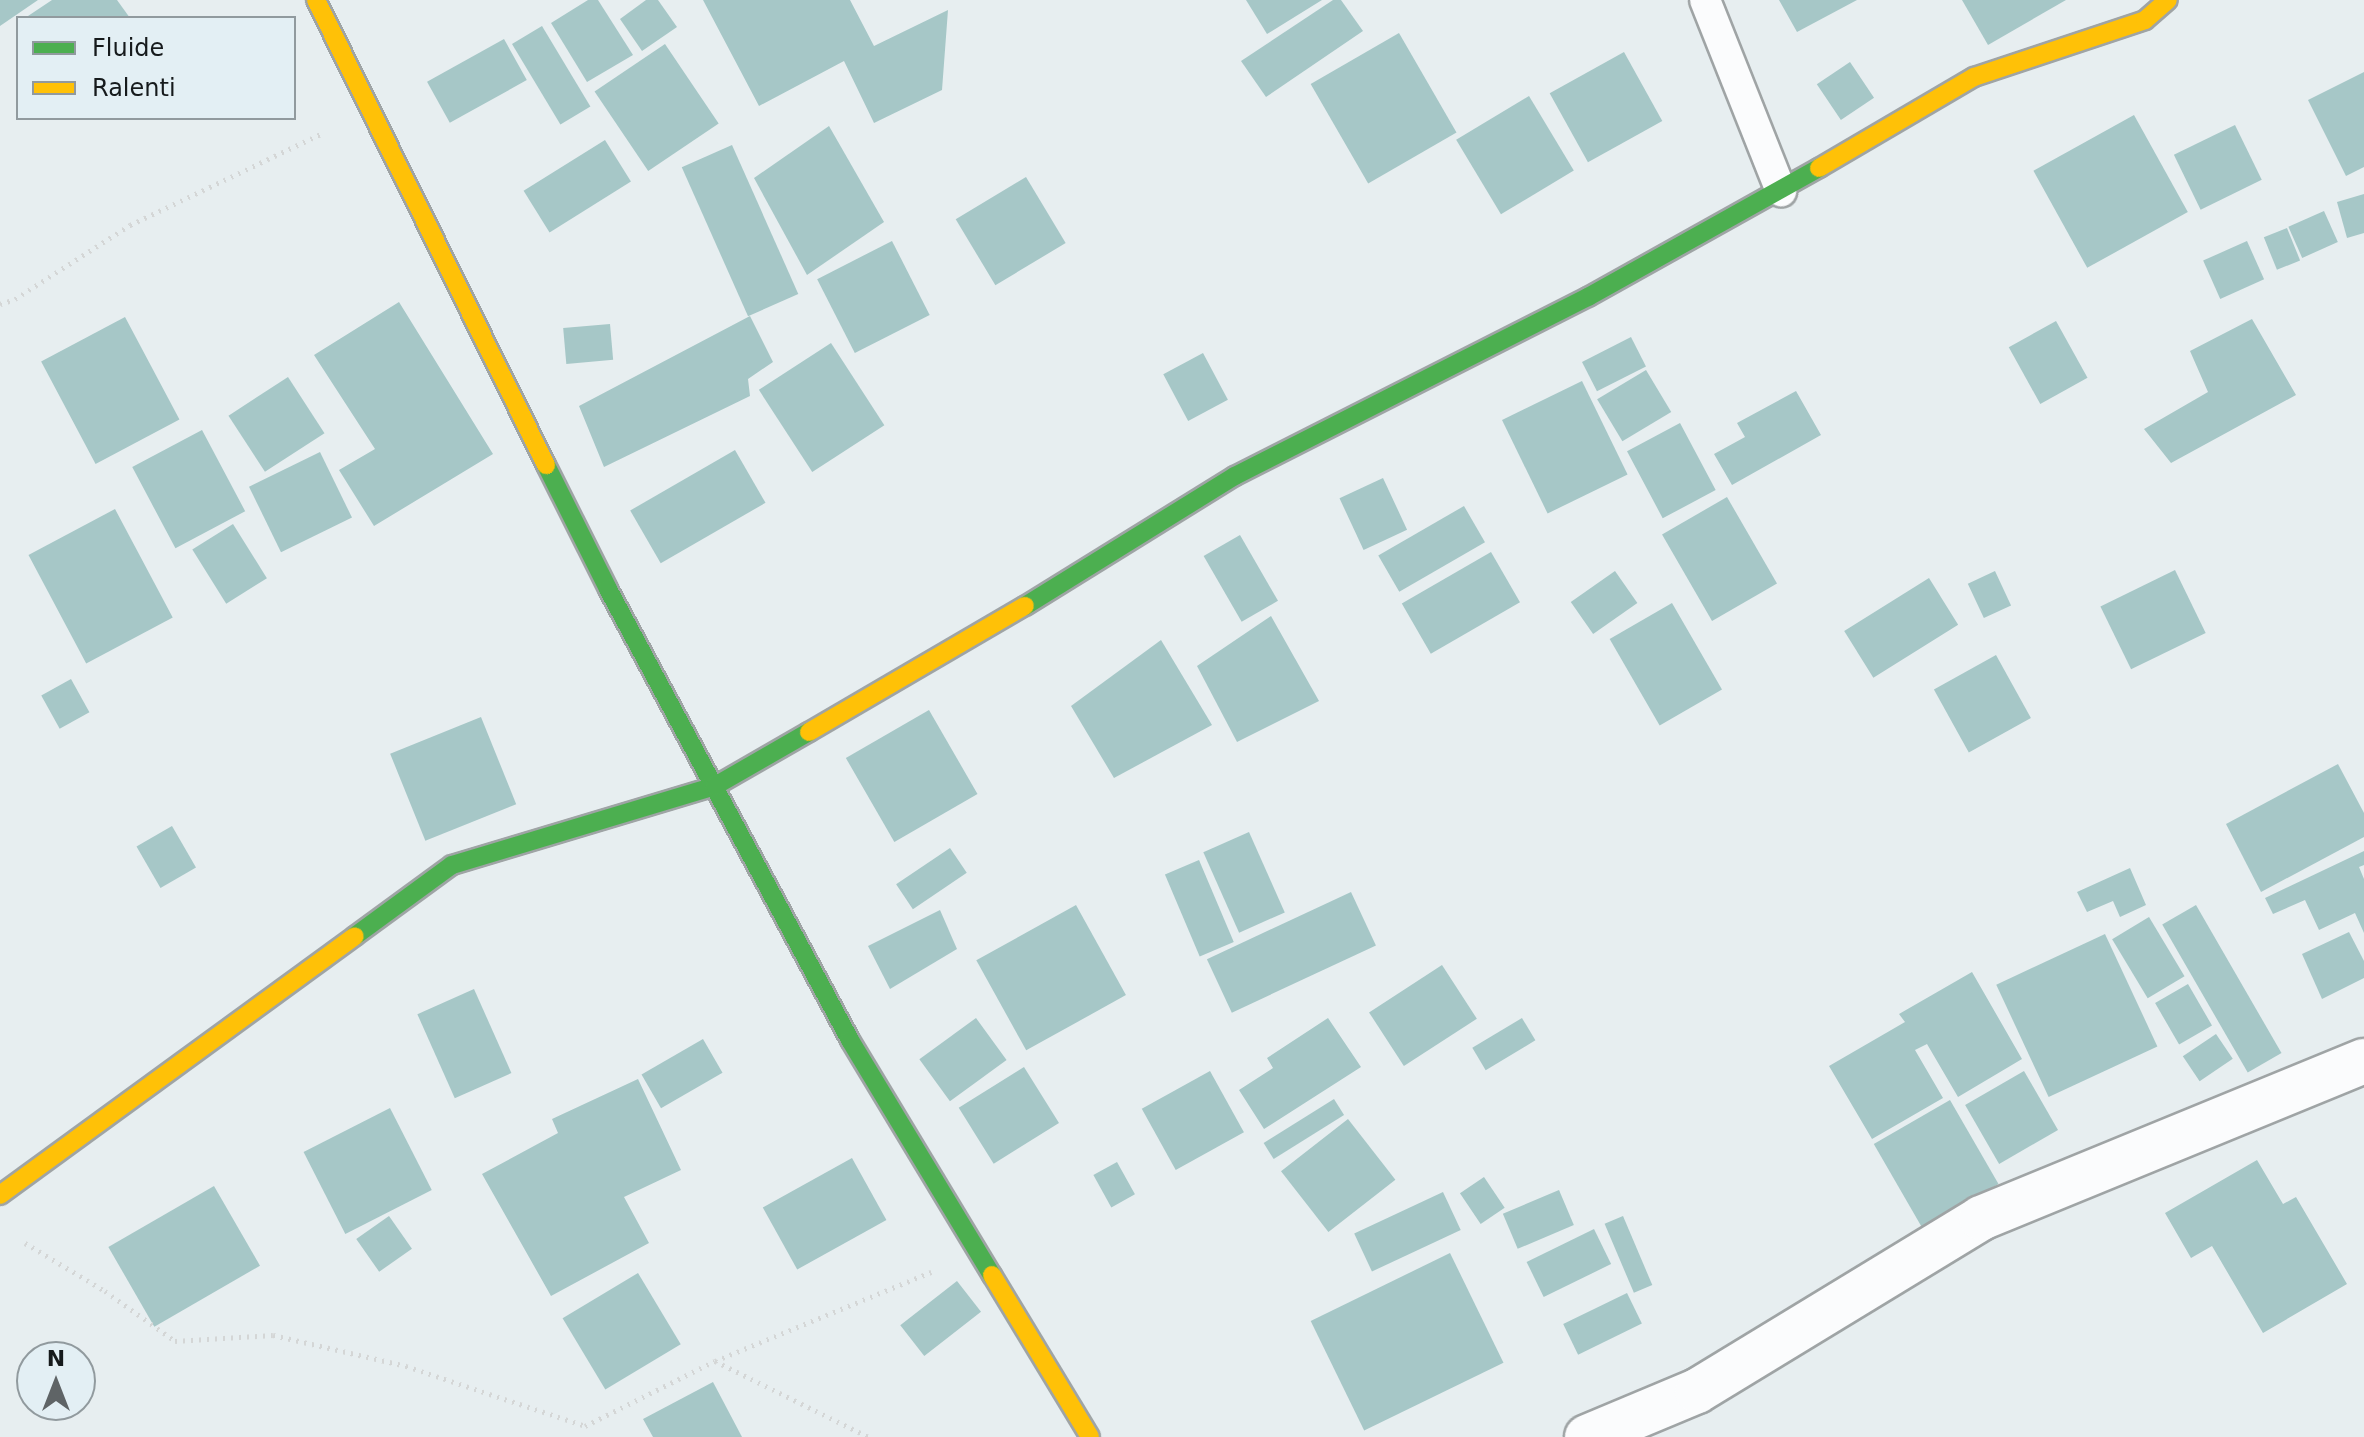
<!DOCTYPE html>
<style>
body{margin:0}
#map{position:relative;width:2364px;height:1437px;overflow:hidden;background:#e7eef0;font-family:"DejaVu Sans",sans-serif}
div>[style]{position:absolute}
.building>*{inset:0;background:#a6c7c7;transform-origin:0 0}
.path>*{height:5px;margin-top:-2.5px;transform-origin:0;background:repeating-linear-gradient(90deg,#d4d6d6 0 2px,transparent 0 8px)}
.roads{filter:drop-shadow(2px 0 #9fa4a5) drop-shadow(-2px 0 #9fa4a5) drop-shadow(0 2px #9fa4a5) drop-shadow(0 -2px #9fa4a5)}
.lane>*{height:30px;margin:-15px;padding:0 15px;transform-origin:15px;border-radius:15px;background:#fbfcfd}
.street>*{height:44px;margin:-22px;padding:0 22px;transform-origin:22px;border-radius:22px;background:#fbfcfd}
.fast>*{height:18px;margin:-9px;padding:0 9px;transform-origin:9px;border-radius:9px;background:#4caf50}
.slow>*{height:18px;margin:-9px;padding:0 9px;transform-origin:9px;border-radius:9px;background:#ffc107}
span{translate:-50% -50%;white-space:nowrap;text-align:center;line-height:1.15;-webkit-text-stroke:8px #e3eff4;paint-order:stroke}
.legend{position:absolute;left:16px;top:16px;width:280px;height:104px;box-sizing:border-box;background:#e3eff4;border:2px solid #919a9e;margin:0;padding:10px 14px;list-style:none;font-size:24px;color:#161a1c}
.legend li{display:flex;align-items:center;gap:16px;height:40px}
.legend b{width:40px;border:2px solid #919a9e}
.north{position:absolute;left:16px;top:1341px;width:80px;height:80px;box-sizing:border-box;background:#e3eff4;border:2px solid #919a9e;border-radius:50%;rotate:0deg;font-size:22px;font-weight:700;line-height:32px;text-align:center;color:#161a1c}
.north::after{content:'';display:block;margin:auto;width:28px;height:36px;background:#5f6466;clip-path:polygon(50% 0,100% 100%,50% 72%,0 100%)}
</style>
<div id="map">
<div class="building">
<i style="clip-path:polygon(0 0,38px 0,0 26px)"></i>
<i style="clip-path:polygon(52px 0,117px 0,130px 18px,25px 18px)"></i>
<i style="clip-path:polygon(588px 0,598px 0,633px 55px,587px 82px,551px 23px)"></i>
<i style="clip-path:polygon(646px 0,658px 0,677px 27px,642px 51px,620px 19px)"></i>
<i style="clip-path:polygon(703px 0,850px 0,874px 46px,948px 10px,942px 90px,874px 123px,844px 61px,759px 106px)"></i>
<i style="clip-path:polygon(1246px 0,1322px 0,1267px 34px)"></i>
<i style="clip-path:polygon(1333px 0,1341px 0,1363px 31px,1266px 97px,1241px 61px)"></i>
<i style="clip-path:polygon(1779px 0,1857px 0,1797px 32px)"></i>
<i style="clip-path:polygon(1962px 0,2066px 0,1988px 45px)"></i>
<i style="left:542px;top:26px;width:94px;height:35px;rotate:59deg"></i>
<i style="left:1399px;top:33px;width:115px;height:102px;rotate:60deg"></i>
<i style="left:504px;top:39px;width:47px;height:88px;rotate:61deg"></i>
<i style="left:665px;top:44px;width:96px;height:85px;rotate:56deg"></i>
<i style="left:1624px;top:52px;width:79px;height:85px;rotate:61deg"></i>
<i style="left:1850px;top:62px;width:43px;height:40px;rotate:56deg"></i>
<i style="clip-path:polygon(2364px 72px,2364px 167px,2346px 176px,2308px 100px)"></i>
<i style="left:1529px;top:96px;width:87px;height:85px;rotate:59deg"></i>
<i style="left:2134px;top:115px;width:111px;height:115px;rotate:61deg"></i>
<i style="left:2235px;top:125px;width:61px;height:68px;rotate:64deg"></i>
<i style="clip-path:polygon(829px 126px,884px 222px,807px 275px,754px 178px)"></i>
<i style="left:605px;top:140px;width:49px;height:96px;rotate:58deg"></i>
<i style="left:732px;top:145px;width:163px;height:55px;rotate:66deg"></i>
<i style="left:1026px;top:177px;width:77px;height:82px;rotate:59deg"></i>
<i style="clip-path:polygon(2364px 194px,2364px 233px,2347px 238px,2337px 202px)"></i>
<i style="left:2324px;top:211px;width:34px;height:39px;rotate:66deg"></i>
<i style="left:2287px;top:228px;width:35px;height:25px;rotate:68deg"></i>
<i style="left:892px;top:241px;width:83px;height:84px;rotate:63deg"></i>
<i style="left:2247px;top:241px;width:42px;height:48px;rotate:66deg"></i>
<i style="clip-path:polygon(399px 302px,493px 454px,374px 526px,339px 470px,375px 449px,314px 355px)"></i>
<i style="clip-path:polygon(750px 316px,773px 362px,748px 379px,750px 396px,604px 467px,579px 406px)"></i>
<i style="left:125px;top:317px;width:116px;height:95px;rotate:62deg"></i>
<i style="clip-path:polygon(2252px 319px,2296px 395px,2171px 463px,2144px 429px,2208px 392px,2190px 351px)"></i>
<i style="left:2056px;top:321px;width:65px;height:54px;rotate:61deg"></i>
<i style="left:610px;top:324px;width:36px;height:47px;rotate:85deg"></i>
<i style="left:1631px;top:337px;width:33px;height:55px;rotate:63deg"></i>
<i style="left:831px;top:343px;width:98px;height:86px;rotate:57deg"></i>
<i style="left:1203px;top:353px;width:53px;height:45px;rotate:62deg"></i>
<i style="left:1646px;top:370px;width:49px;height:57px;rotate:59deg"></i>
<i style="left:288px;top:377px;width:67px;height:71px;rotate:57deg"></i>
<i style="left:1582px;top:381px;width:104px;height:89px;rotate:64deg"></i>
<i style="clip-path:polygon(1796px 391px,1821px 435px,1732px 485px,1714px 454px,1745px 437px,1737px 423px)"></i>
<i style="left:1680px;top:423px;width:76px;height:60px;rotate:62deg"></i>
<i style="left:202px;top:430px;width:92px;height:79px;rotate:62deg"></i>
<i style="left:735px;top:450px;width:61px;height:121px;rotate:60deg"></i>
<i style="left:320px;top:452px;width:73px;height:79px;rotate:64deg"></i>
<i style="left:1383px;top:478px;width:57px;height:48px;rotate:65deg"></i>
<i style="left:1727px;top:497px;width:100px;height:75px;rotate:60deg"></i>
<i style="left:1464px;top:506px;width:42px;height:99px;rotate:60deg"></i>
<i style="left:115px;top:509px;width:123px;height:98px;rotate:62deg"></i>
<i style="left:233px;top:524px;width:64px;height:48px;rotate:58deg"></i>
<i style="left:1240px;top:535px;width:76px;height:42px;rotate:60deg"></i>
<i style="left:1491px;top:552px;width:58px;height:103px;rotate:60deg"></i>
<i style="left:2175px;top:570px;width:70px;height:83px;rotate:64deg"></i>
<i style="left:1615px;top:571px;width:39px;height:54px;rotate:55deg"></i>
<i style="left:1995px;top:571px;width:38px;height:30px;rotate:65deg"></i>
<i style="left:1929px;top:578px;width:55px;height:100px;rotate:58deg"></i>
<i style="left:1672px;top:603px;width:100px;height:72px;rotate:60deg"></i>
<i style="clip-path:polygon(1271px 616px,1319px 701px,1237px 742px,1197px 666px)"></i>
<i style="clip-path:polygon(1161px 640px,1212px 725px,1114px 778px,1071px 706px)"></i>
<i style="left:1996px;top:655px;width:72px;height:71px;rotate:61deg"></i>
<i style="left:71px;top:679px;width:38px;height:34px;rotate:61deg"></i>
<i style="left:929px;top:710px;width:97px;height:96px;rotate:60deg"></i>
<i style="left:481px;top:717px;width:94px;height:98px;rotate:68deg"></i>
<i style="clip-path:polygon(2338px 764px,2364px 813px,2364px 837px,2261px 892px,2226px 824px)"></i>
<i style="left:172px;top:826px;width:48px;height:41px;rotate:60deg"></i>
<i style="left:1249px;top:832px;width:88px;height:50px;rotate:66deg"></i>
<i style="left:950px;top:848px;width:30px;height:65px;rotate:56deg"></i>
<i style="clip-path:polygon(2364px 851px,2364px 865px,2359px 867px,2364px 879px,2364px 933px,2355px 913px,2319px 930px,2305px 900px,2273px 914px,2265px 898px)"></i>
<i style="left:1199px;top:860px;width:89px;height:37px;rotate:67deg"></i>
<i style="clip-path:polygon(2130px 868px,2146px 905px,2120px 917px,2113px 901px,2087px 912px,2077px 892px)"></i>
<i style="left:1351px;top:892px;width:59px;height:159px;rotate:65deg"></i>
<i style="left:1076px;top:905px;width:103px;height:114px;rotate:61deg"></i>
<i style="left:2196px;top:905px;width:171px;height:39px;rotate:60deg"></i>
<i style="clip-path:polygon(940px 910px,957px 949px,890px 989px,868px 946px)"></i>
<i style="left:2149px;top:917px;width:69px;height:43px;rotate:59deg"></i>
<i style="clip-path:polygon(2349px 932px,2364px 961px,2364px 978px,2322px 999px,2302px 954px)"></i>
<i style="left:2105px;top:934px;width:124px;height:120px;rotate:65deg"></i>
<i style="left:1442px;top:965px;width:64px;height:87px;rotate:57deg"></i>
<i style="clip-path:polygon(1972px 972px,2022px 1059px,1958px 1097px,1927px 1044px,1915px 1050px,1943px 1098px,1872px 1139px,1829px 1066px,1905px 1022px,1899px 1014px)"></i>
<i style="left:2188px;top:984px;width:48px;height:38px;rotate:60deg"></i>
<i style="left:474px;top:989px;width:92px;height:62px;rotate:66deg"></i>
<i style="left:976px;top:1018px;width:52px;height:70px;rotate:54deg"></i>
<i style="clip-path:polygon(1328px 1018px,1361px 1067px,1264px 1129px,1239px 1090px,1273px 1068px,1267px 1058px)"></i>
<i style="left:1522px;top:1018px;width:26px;height:58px;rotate:59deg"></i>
<i style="left:2216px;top:1034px;width:30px;height:40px;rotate:56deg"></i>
<i style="left:703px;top:1039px;width:39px;height:71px;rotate:60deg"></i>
<i style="left:1024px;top:1067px;width:66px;height:77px;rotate:58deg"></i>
<i style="left:1210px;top:1071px;width:70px;height:78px;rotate:61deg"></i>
<i style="left:2024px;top:1071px;width:68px;height:68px;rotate:60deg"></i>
<i style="clip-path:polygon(638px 1079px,681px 1170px,624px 1197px,649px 1243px,551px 1296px,482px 1174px,558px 1133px,552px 1119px)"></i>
<i style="left:1334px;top:1099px;width:19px;height:83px;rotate:58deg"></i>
<i style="left:1950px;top:1100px;width:97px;height:88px;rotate:60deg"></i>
<i style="left:390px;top:1108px;width:92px;height:97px;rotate:63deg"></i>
<i style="left:1348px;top:1119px;width:77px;height:85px;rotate:52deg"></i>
<i style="left:852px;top:1158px;width:71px;height:102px;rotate:61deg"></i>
<i style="clip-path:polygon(2257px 1160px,2283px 1204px,2296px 1197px,2347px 1284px,2263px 1333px,2212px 1246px,2191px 1258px,2165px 1213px)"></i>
<i style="left:1117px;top:1162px;width:37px;height:27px;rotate:61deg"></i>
<i style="left:1484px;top:1177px;width:37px;height:29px;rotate:56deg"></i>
<i style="left:214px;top:1186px;width:92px;height:122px;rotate:60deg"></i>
<i style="left:1559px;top:1190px;width:38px;height:61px;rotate:67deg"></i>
<i style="left:1443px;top:1192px;width:42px;height:98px;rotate:65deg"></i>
<i style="left:389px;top:1216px;width:40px;height:40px;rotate:55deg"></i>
<i style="left:1623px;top:1216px;width:75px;height:20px;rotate:67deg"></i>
<i style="left:1594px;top:1229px;width:39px;height:75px;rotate:64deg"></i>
<i style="left:1450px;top:1253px;width:122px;height:155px;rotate:64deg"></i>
<i style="left:638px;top:1273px;width:83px;height:88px;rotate:59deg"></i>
<i style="left:957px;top:1281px;width:39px;height:72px;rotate:52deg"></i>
<i style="left:1627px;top:1293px;width:34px;height:71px;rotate:64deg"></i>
<i style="clip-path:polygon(713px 1382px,742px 1437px,653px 1437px,643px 1419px)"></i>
</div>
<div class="path">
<i style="left:0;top:304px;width:16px;rotate:-18deg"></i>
<i style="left:15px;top:299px;width:137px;rotate:-32.8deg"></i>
<i style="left:130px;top:225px;width:214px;rotate:-25.5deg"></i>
<i style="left:25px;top:1243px;width:93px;rotate:31deg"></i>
<i style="left:105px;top:1291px;width:86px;rotate:35.5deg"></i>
<i style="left:175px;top:1341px;width:98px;rotate:-3.5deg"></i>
<i style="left:273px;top:1335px;width:137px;rotate:13.1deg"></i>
<i style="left:406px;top:1366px;width:189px;rotate:18.5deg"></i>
<i style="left:585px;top:1426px;width:145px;rotate:-26.6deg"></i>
<i style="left:715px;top:1361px;width:234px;rotate:-22.4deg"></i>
<i style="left:715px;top:1361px;width:172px;rotate:26.3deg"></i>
</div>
<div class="roads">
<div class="lane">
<i style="left:1705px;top:0;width:206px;rotate:68.3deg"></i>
</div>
<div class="street">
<i style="left:1587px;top:1437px;width:119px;rotate:-22.7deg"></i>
<i style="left:1697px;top:1391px;width:333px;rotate:-31.3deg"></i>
<i style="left:1981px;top:1218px;width:414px;rotate:-22.3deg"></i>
</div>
<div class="fast">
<i style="left:546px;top:465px;width:139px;rotate:63.4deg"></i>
<i style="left:608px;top:589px;width:512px;rotate:61.78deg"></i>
<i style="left:850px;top:1040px;width:275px;rotate:58.9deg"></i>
<i style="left:1025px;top:606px;width:247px;rotate:-31.8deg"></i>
<i style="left:1235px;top:476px;width:396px;rotate:-26.9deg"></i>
<i style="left:1588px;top:297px;width:265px;rotate:-29.2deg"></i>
<i style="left:355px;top:936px;width:120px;rotate:-36.2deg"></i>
<i style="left:452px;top:865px;width:275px;rotate:-16.7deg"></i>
<i style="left:715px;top:786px;width:108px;rotate:-29.9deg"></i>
</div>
<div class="slow">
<i style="left:316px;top:0;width:519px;rotate:63.68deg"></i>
<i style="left:1819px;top:168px;width:180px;rotate:-30.4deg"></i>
<i style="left:1974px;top:77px;width:180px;rotate:-18.4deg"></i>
<i style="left:2145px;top:20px;width:30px;rotate:-41deg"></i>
<i style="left:809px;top:732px;width:250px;rotate:-30.3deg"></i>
<i style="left:0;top:1195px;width:439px;rotate:-36.1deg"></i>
<i style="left:992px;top:1275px;width:189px;rotate:58.8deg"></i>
</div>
</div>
<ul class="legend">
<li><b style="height:10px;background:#4caf50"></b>Fluide</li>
<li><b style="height:10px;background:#ffc107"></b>Ralenti</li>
</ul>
<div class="north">N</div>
</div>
